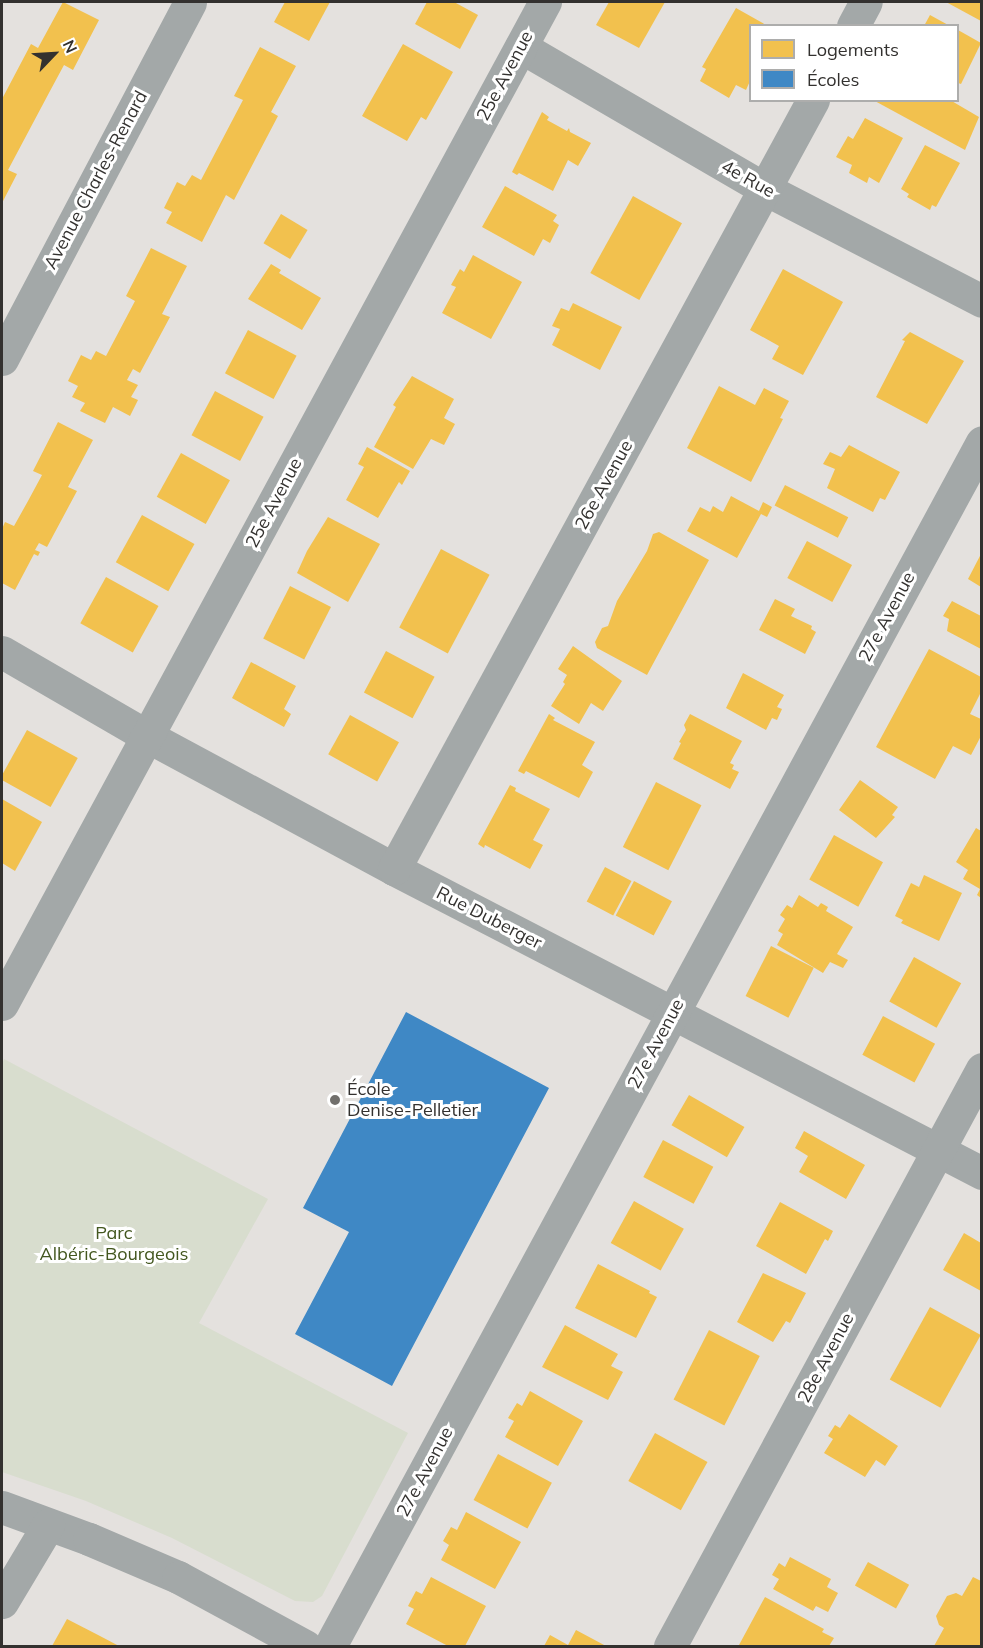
<!DOCTYPE html>
<meta charset="utf-8">
<style>
body{margin:0}
#map{position:relative;width:983px;height:1648px;overflow:hidden;background:#e4e1de;font-family:Mulish,sans-serif}
div>[style]{position:absolute}
.green>*{inset:0;background:#d8ddce}
.homes>*{inset:0;background:#f2c14e;transform-origin:0 0}
.schools>*{inset:0;background:#3f88c5}
.minor>*{height:33px;margin:-16.5px;padding:0 16.5px;transform-origin:16.5px;border-radius:16.5px;background:#a3a8a8}
.dots>*{width:16px;height:16px;translate:-50% -50%;box-sizing:border-box;border:3px solid #fff;border-radius:50%}
span{translate:-50% -50%;white-space:nowrap;text-align:center;line-height:1.15;-webkit-text-stroke:6px #fff;paint-order:stroke}
.street-label{font-size:18px;color:#33312f}
.poi-label{font-size:18px;color:#33312f}
.left{translate:0 -50%;text-align:left}
.park-label{font-size:18px;color:#43571f}
.frame{position:absolute;inset:0;border:3px solid #33312f;pointer-events:none}
.legend{position:absolute;left:749px;top:24px;width:210px;height:78px;box-sizing:border-box;background:#fff;border:2px solid #adadac;margin:0;padding:8px 10px;list-style:none;font-size:18px;color:#33312f}
.legend li{display:flex;align-items:center;gap:12px;height:30px}
.legend b{width:30px;border:2px solid #adadac}
.north{position:absolute;left:24px;top:24px;width:60px;height:60px;-webkit-text-stroke:4px #fff;paint-order:stroke;rotate:65deg;font-size:16px;font-weight:700;line-height:24px;text-align:center;color:#33312f}
.north::after{content:'';display:block;margin:auto;width:21px;height:27px;background:#33312f;clip-path:polygon(50% 0,100% 100%,50% 72%,0 100%)}
</style>
<div id="map">
<div class="green">
<i style="clip-path:polygon(4px 1059px,268px 1199px,199px 1323px,408px 1433px,322px 1596px,313px 1602px,295px 1601px,172px 1538px,86px 1501px,2px 1472px,2px 1064px)"></i>
</div>
<div class="homes">
<i style="clip-path:polygon(63px 2px,99px 20px,73px 70px,64px 65px,50px 91px,8px 170px,17px 174px,2px 203px,2px 99px,31px 44px,38px 48px)"></i>
<i style="clip-path:polygon(285px 2px,330px 2px,309px 41px,274px 22px)"></i>
<i style="clip-path:polygon(427px 2px,454px 2px,478px 15px,460px 49px,415px 24px)"></i>
<i style="clip-path:polygon(609px 2px,665px 2px,639px 48px,596px 25px)"></i>
<i style="clip-path:polygon(946px 2px,981px 2px,981px 21px)"></i>
<i style="clip-path:polygon(736px 8px,768px 26px,750px 26px,750px 81px,746px 90px,736px 85px,729px 98px,700px 81px,706px 69px,702px 67px)"></i>
<i style="clip-path:polygon(930px 15px,950px 26px,924px 26px)"></i>
<i style="clip-path:polygon(958px 30px,981px 43px,961px 84px,958px 83px)"></i>
<i style="clip-path:polygon(403px 44px,453px 72px,426px 120px,421px 117px,407px 141px,362px 116px)"></i>
<i style="clip-path:polygon(260px 47px,296px 66px,271px 112px,278px 116px,234px 200px,226px 195px,202px 242px,166px 223px,172px 212px,164px 208px,177px 182px,185px 186px,192px 175px,201px 180px,243px 100px,234px 96px)"></i>
<i style="clip-path:polygon(873px 100px,950px 100px,979px 117px,965px 150px)"></i>
<i style="clip-path:polygon(542px 112px,549px 117px,547px 120px,567px 131px,569px 128px,570px 132px,591px 143px,578px 166px,568px 160px,553px 191px,519px 173px,517px 175px,512px 172px)"></i>
<i style="clip-path:polygon(865px 118px,903px 138px,879px 183px,869px 177px,867px 183px,849px 173px,852px 165px,836px 157px,848px 136px,853px 139px)"></i>
<i style="clip-path:polygon(925px 145px,960px 163px,936px 207px,932px 205px,930px 210px,907px 197px,909px 194px,901px 189px)"></i>
<i style="clip-path:polygon(505px 186px,557px 215px,553px 221px,559px 225px,550px 243px,543px 239px,534px 256px,482px 227px)"></i>
<i style="left:633px;top:196px;width:56px;height:88px;rotate:29deg"></i>
<i style="left:281px;top:214px;width:31px;height:34px;rotate:31deg"></i>
<i style="clip-path:polygon(151px 248px,187px 266px,162px 314px,170px 317px,140px 373px,133px 369px,127px 380px,138px 385px,131px 397px,138px 400px,130px 416px,113px 407px,105px 423px,80px 411px,85px 403px,72px 397px,78px 386px,68px 381px,81px 355px,91px 360px,96px 351px,106px 356px,135px 301px,126px 296px)"></i>
<i style="clip-path:polygon(473px 255px,522px 282px,491px 339px,442px 313px,456px 287px,451px 285px,460px 269px,464px 272px)"></i>
<i style="clip-path:polygon(271px 264px,281px 270px,279px 273px,321px 298px,302px 330px,248px 299px)"></i>
<i style="clip-path:polygon(783px 269px,843px 302px,803px 375px,772px 359px,779px 346px,750px 330px)"></i>
<i style="clip-path:polygon(573px 303px,622px 327px,600px 370px,552px 345px,560px 329px,552px 326px,561px 308px,569px 311px)"></i>
<i style="left:248px;top:330px;width:55px;height:49px;rotate:28deg"></i>
<i style="clip-path:polygon(910px 332px,964px 361px,927px 424px,876px 397px,905px 341px,902px 340px)"></i>
<i style="clip-path:polygon(412px 376px,454px 399px,444px 418px,455px 424px,444px 445px,431px 439px,413px 469px,374px 447px,396px 407px,393px 405px)"></i>
<i style="clip-path:polygon(719px 386px,755px 405px,764px 388px,789px 401px,780px 418px,783px 419px,751px 482px,687px 448px)"></i>
<i style="left:215px;top:391px;width:55px;height:50px;rotate:28deg"></i>
<i style="clip-path:polygon(58px 422px,93px 440px,68px 487px,77px 491px,47px 547px,39px 543px,35px 550px,40px 552px,38px 556px,34px 554px,15px 590px,2px 583px,2px 529px,5px 522px,14px 526px,28px 501px,42px 475px,33px 471px)"></i>
<i style="clip-path:polygon(849px 445px,900px 472px,885px 500px,880px 498px,873px 512px,827px 488px,835px 469px,823px 464px,830px 452px,841px 457px)"></i>
<i style="clip-path:polygon(367px 447px,410px 471px,402px 485px,399px 482px,378px 518px,346px 500px,364px 467px,358px 464px)"></i>
<i style="left:181px;top:453px;width:56px;height:50px;rotate:29deg"></i>
<i style="left:785px;top:485px;width:71px;height:23px;rotate:27deg"></i>
<i style="clip-path:polygon(731px 496px,759px 511px,763px 502px,772px 507px,767px 517px,761px 514px,737px 558px,687px 531px,700px 507px,710px 512px,713px 506px,723px 512px)"></i>
<i style="left:142px;top:515px;width:60px;height:54px;rotate:29deg"></i>
<i style="clip-path:polygon(328px 517px,380px 544px,348px 602px,297px 573px,307px 551px)"></i>
<i style="clip-path:polygon(659px 532px,709px 560px,647px 675px,597px 648px,595px 642px,602px 628px,608px 626px,617px 601px,647px 551px,653px 534px)"></i>
<i style="left:807px;top:541px;width:51px;height:42px;rotate:28deg"></i>
<i style="left:441px;top:549px;width:55px;height:89px;rotate:28deg"></i>
<i style="clip-path:polygon(981px 554px,981px 587px,968px 579px)"></i>
<i style="left:106px;top:577px;width:60px;height:53px;rotate:29deg"></i>
<i style="left:290px;top:586px;width:46px;height:59px;rotate:27deg"></i>
<i style="clip-path:polygon(775px 599px,795px 609px,791px 616px,812px 626px,811px 629px,816px 632px,805px 654px,759px 630px)"></i>
<i style="clip-path:polygon(952px 601px,981px 616px,981px 649px,947px 631px,949px 619px,943px 616px)"></i>
<i style="clip-path:polygon(573px 646px,622px 681px,603px 711px,591px 703px,579px 724px,551px 706px,565px 684px,563px 682px,567px 675px,558px 669px)"></i>
<i style="clip-path:polygon(929px 649px,981px 677px,981px 692px,970px 714px,981px 719px,981px 736px,971px 755px,953px 746px,935px 779px,876px 747px)"></i>
<i style="left:386px;top:651px;width:55px;height:47px;rotate:28deg"></i>
<i style="clip-path:polygon(251px 662px,296px 686px,284px 709px,291px 714px,284px 727px,232px 698px)"></i>
<i style="clip-path:polygon(743px 673px,784px 695px,777px 707px,782px 709px,777px 720px,772px 718px,766px 730px,726px 708px)"></i>
<i style="clip-path:polygon(549px 714px,555px 718px,553px 720px,595px 742px,582px 765px,593px 772px,579px 798px,526px 771px,524px 774px,518px 771px)"></i>
<i style="clip-path:polygon(690px 714px,742px 741px,730px 763px,734px 765px,732px 769px,739px 772px,730px 789px,673px 759px,681px 743px,679px 742px,686px 730px,684px 725px)"></i>
<i style="left:350px;top:715px;width:56px;height:45px;rotate:29deg"></i>
<i style="left:27px;top:730px;width:58px;height:56px;rotate:29deg"></i>
<i style="clip-path:polygon(860px 780px,898px 807px,892px 815px,895px 817px,876px 838px,839px 810px)"></i>
<i style="left:656px;top:782px;width:51px;height:73px;rotate:27deg"></i>
<i style="clip-path:polygon(510px 785px,516px 788px,515px 791px,550px 809px,533px 840px,543px 845px,530px 869px,485px 845px,484px 848px,478px 844px)"></i>
<i style="clip-path:polygon(2px 799px,42px 822px,15px 871px,2px 863px)"></i>
<i style="clip-path:polygon(976px 828px,981px 831px,981px 898px,977px 895px,980px 889px,963px 879px,968px 870px,956px 862px)"></i>
<i style="left:834px;top:835px;width:56px;height:51px;rotate:29deg"></i>
<i style="left:605px;top:867px;width:30px;height:39px;rotate:28deg"></i>
<i style="clip-path:polygon(924px 875px,962px 893px,939px 941px,901px 923px,903px 920px,895px 916px,911px 883px,919px 887px)"></i>
<i style="left:634px;top:881px;width:43px;height:39px;rotate:28deg"></i>
<i style="clip-path:polygon(799px 895px,818px 907px,821px 903px,828px 907px,826px 911px,853px 927px,837px 954px,848px 960px,843px 968px,830px 962px,823px 973px,777px 945px,783px 934px,778px 931px,785px 919px,780px 915px,787px 905px,792px 908px)"></i>
<i style="left:771px;top:946px;width:48px;height:56px;rotate:27deg"></i>
<i style="left:914px;top:957px;width:54px;height:51px;rotate:29deg"></i>
<i style="left:883px;top:1016px;width:59px;height:44px;rotate:28deg"></i>
<i style="left:689px;top:1095px;width:64px;height:35px;rotate:30deg"></i>
<i style="clip-path:polygon(804px 1131px,865px 1165px,846px 1199px,799px 1172px,808px 1156px,795px 1148px)"></i>
<i style="left:663px;top:1140px;width:57px;height:42px;rotate:28deg"></i>
<i style="left:634px;top:1201px;width:57px;height:48px;rotate:29deg"></i>
<i style="clip-path:polygon(780px 1202px,833px 1231px,828px 1241px,825px 1239px,806px 1274px,756px 1246px)"></i>
<i style="clip-path:polygon(964px 1233px,981px 1243px,981px 1291px,943px 1270px)"></i>
<i style="clip-path:polygon(598px 1264px,650px 1291px,649px 1293px,657px 1297px,636px 1338px,575px 1308px)"></i>
<i style="clip-path:polygon(763px 1273px,806px 1293px,790px 1323px,786px 1321px,773px 1342px,737px 1322px)"></i>
<i style="left:930px;top:1307px;width:58px;height:83px;rotate:29deg"></i>
<i style="clip-path:polygon(565px 1325px,618px 1354px,611px 1366px,623px 1372px,608px 1400px,542px 1367px)"></i>
<i style="left:709px;top:1330px;width:57px;height:78px;rotate:27deg"></i>
<i style="clip-path:polygon(530px 1391px,583px 1421px,558px 1466px,505px 1437px,514px 1421px,508px 1418px,517px 1403px,522px 1406px)"></i>
<i style="clip-path:polygon(849px 1414px,898px 1446px,885px 1466px,876px 1460px,865px 1477px,824px 1453px,833px 1439px,828px 1436px,835px 1425px,840px 1428px)"></i>
<i style="left:655px;top:1433px;width:60px;height:55px;rotate:29deg"></i>
<i style="left:498px;top:1454px;width:61px;height:52px;rotate:28deg"></i>
<i style="clip-path:polygon(466px 1512px,521px 1542px,495px 1589px,441px 1560px,449px 1545px,443px 1541px,451px 1527px,457px 1530px)"></i>
<i style="clip-path:polygon(790px 1557px,831px 1579px,827px 1587px,838px 1593px,828px 1612px,816px 1606px,813px 1611px,773px 1589px,779px 1579px,772px 1575px,779px 1563px,785px 1567px)"></i>
<i style="left:868px;top:1562px;width:47px;height:27px;rotate:29deg"></i>
<i style="clip-path:polygon(431px 1577px,486px 1606px,465px 1646px,448px 1646px,406px 1624px,414px 1609px,408px 1606px,416px 1591px,422px 1594px)"></i>
<i style="clip-path:polygon(973px 1577px,981px 1581px,981px 1646px,934px 1646px,944px 1628px,939px 1625px,936px 1616px,947px 1596px,956px 1593px,962px 1596px)"></i>
<i style="clip-path:polygon(765px 1597px,824px 1629px,822px 1632px,834px 1638px,829px 1646px,739px 1645px)"></i>
<i style="clip-path:polygon(67px 1619px,100px 1636px,119px 1646px,52px 1646px)"></i>
<i style="clip-path:polygon(576px 1630px,606px 1646px,544px 1646px,550px 1635px,568px 1645px)"></i>
</div>
<div class="schools">
<i style="clip-path:polygon(406px 1012px,549px 1088px,392px 1386px,295px 1334px,349px 1232px,303px 1208px)"></i>
</div>
<div class="minor">
<i style="left:853px;top:26px;width:27px;rotate:-62deg"></i>
<i style="left:521px;top:47px;width:282px;rotate:30.2deg"></i>
<i style="left:765px;top:189px;width:244px;rotate:27.3deg"></i>
<i style="left:2px;top:359px;width:403px;rotate:-62.2deg"></i>
<i style="left:2px;top:652px;width:168px;rotate:30.1deg"></i>
<i style="left:147px;top:736px;width:281px;rotate:28.3deg"></i>
<i style="left:394px;top:869px;width:662px;rotate:27.34deg"></i>
<i style="left:394px;top:869px;width:876px;rotate:-61.42deg"></i>
<i style="left:2px;top:1004px;width:1140px;rotate:-61.55deg"></i>
<i style="left:2px;top:1507px;width:93px;rotate:20.2deg"></i>
<i style="left:89px;top:1539px;width:97px;rotate:23.1deg"></i>
<i style="left:178px;top:1577px;width:145px;rotate:28.5deg"></i>
<i style="left:2px;top:1602px;width:90px;rotate:-59.1deg"></i>
<i style="left:330px;top:1646px;width:1369px;rotate:-61.56deg"></i>
<i style="left:670px;top:1646px;width:656px;rotate:-61.6deg"></i>
</div>
<div class="dots">
<i style="left:335px;top:1100px;background:#716f6c"></i>
</div>
<div class="street-label">
<span style="left:505px;top:76px;rotate:-62deg">25e Avenue</span>
<span style="left:748px;top:179px;rotate:29deg">4e Rue</span>
<span style="left:96px;top:180px;rotate:-62deg">Avenue Charles-Renard</span>
<span style="left:604px;top:485px;rotate:-61deg">26e Avenue</span>
<span style="left:274px;top:503px;rotate:-62deg">25e Avenue</span>
<span style="left:887px;top:617px;rotate:-62deg">27e Avenue</span>
<span style="left:489px;top:918px;rotate:27deg">Rue Duberger</span>
<span style="left:656px;top:1044px;rotate:-62deg">27e Avenue</span>
<span style="left:826px;top:1358px;rotate:-62deg">28e Avenue</span>
<span style="left:425px;top:1472px;rotate:-62deg">27e Avenue</span>
</div>
<div class="poi-label">
<span class="left" style="left:347px;top:1100px">École<br>Denise-Pelletier</span>
</div>
<div class="park-label">
<span style="left:114px;top:1244px">Parc<br>Albéric-Bourgeois</span>
</div>
<div class="frame"></div>
<ul class="legend">
<li><b style="height:16px;background:#f2c14e"></b>Logements</li>
<li><b style="height:16px;background:#3f88c5"></b>Écoles</li>
</ul>
<div class="north">N</div>
</div>
